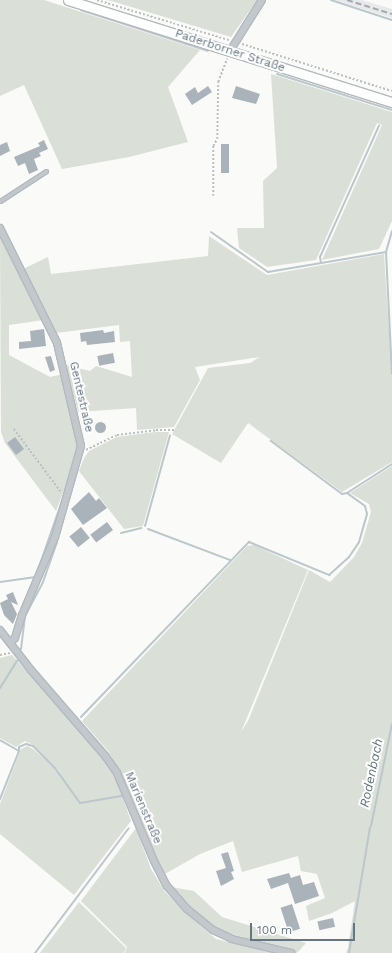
<!DOCTYPE html>
<meta charset="utf-8">
<style>
body{margin:0}
#map{position:relative;width:392px;height:953px;overflow:hidden;background:#fafaf8;font-family:"Work Sans",sans-serif}
div>[style]{position:absolute}
.built>*{inset:0;background:#e8e9e9}
.green>*{inset:0;background:#dadfd7}
.stream>*{height:2px;margin:-1px;padding:0 1px;transform-origin:1px;border-radius:1px;background:#bbc7cb}
.building>*{inset:0;background:#aab3b9;transform-origin:0 0}
.round{border-radius:50%}
.path>*{height:1.5px;margin-top:-0.75px;transform-origin:0;background:repeating-linear-gradient(90deg,#bbbfc2 0 2px,transparent 0 4px)}
.roads{filter:drop-shadow(1px 0 #b3babf) drop-shadow(-1px 0 #b3babf) drop-shadow(0 1px #b3babf) drop-shadow(0 -1px #b3babf)}
.lane>*{height:3px;margin:-1.5px;padding:0 1.5px;transform-origin:1.5px;border-radius:1.5px;background:#c3c8cc}
.street>*{height:6px;margin:-3px;padding:0 3px;transform-origin:3px;border-radius:3px;background:#c3c8cc}
.secondary>*{height:9px;margin:-4.5px;padding:0 4.5px;transform-origin:4.5px;border-radius:4.5px;background:#fff}
.rail>*{height:2px;margin-top:-1px;transform-origin:0;background:repeating-linear-gradient(90deg,#a2aab0 0 6px,transparent 0 9px)}
span{translate:-50% -50%;white-space:nowrap;text-align:center;line-height:1.15;-webkit-text-stroke:4px #fff;paint-order:stroke}
.street-label{font-size:12px;color:#657683}
.water-label{font-size:13px;color:#60757c;font-style:italic}
.scale{position:absolute;left:250px;top:923px;width:105px;height:18px;box-sizing:border-box;border:2px solid #657683;border-top:0;padding-left:5px;font-size:12px;line-height:14px;white-space:nowrap;color:#657683;-webkit-text-stroke:3px #fff;paint-order:stroke}
</style>
<div id="map">
<div class="built">
<i style="clip-path:polygon(335px 0,362px 0,392px 9px,392px 18px)"></i>
</div>
<div class="green">
<i style="clip-path:polygon(0 0,44px 0,200px 50px,168px 87px,188px 142px,129px 157px,62px 169px,24px 85px,0 96px)"></i>
<i style="clip-path:polygon(108px 0,257px 0,231px 37px)"></i>
<i style="clip-path:polygon(271px 74px,392px 112px,392px 221px,379px 249px,322px 260px,382px 125px,377px 123px,316px 260px,267px 267px,239px 248px,237px 228px,264px 228px,263px 181px,277px 168px)"></i>
<i style="clip-path:polygon(0 234px,44px 320px,9px 325px,9px 355px,50px 377px,63px 374px,79px 446px,77px 456px,56px 511px,5px 443px,1px 432px)"></i>
<i style="clip-path:polygon(209px 236px,267px 275px,384px 254px,392px 377px,392px 462px,342px 492px,248px 423px,221px 463px,172px 434px,208px 368px,250px 363px,260px 357px,195px 367px,200px 380px,174px 427px,137px 430px,136px 408px,78px 412px,66px 365px,90px 371px,96px 366px,132px 377px,130px 341px,120px 342px,119px 325px,56px 333px,23px 269px,48px 257px,51px 274px,208px 256px)"></i>
<i style="clip-path:polygon(155px 432px,169px 432px,143px 526px,124px 529px,79px 471px,84px 458px,89px 451px,117px 437px)"></i>
<i style="clip-path:polygon(392px 466px,392px 953px,341px 953px,346px 953px,348px 948px,355px 901px,332px 913px,309px 921px,306px 906px,325px 898px,317px 874px,301px 871px,298px 856px,242px 872px,233px 841px,200px 854px,163px 875px,120px 771px,108px 751px,82px 721px,247px 546px,254px 545px,308px 570px,241px 732px,248px 721px,309px 570px,330px 582px,354px 557px,362px 543px,371px 512px,369px 504px,350px 493px)"></i>
<i style="clip-path:polygon(12px 655px,104px 758px,117px 782px,131px 821px,74px 895px,0 834px,0 804px,21px 749px,27px 746px,33px 749px,62px 774px,33px 745px,25px 741px,16px 747px,0 738px,0 658px)"></i>
<i style="clip-path:polygon(136px 828px,151px 869px,165px 892px,194px 920px,216px 939px,273px 953px,125px 953px,127px 947px,81px 901px)"></i>
<i style="clip-path:polygon(171px 887px,194px 891px,222px 917px,306px 943px,297px 953px,228px 933px,213px 926px,190px 907px)"></i>
<i style="clip-path:polygon(79px 902px,126px 948px,124px 953px,40px 953px)"></i>
</div>
<div class="stream">
<i style="left:331px;top:0;width:64px;rotate:18.2deg"></i>
<i style="left:81px;top:10px;width:133px;rotate:17.9deg"></i>
<i style="left:277px;top:74px;width:121px;rotate:17.4deg"></i>
<i style="left:392px;top:231px;width:22px;rotate:106deg"></i>
<i style="left:386px;top:252px;width:122px;rotate:87.2deg"></i>
<i style="left:211px;top:232px;width:70px;rotate:35.1deg"></i>
<i style="left:268px;top:272px;width:120px;rotate:-9.6deg"></i>
<i style="left:321px;top:263px;width:6px;rotate:-99deg"></i>
<i style="left:320px;top:257px;width:144px;rotate:-65.8deg"></i>
<i style="left:347px;top:493px;width:54px;rotate:-32.8deg"></i>
<i style="left:145px;top:526px;width:94px;rotate:-74.6deg"></i>
<i style="left:148px;top:529px;width:88px;rotate:20.7deg"></i>
<i style="left:121px;top:533px;width:21px;rotate:-14deg"></i>
<i style="left:39px;top:567px;width:70px;rotate:-70.8deg"></i>
<i style="left:0;top:582px;width:36px;rotate:-8deg"></i>
<i style="left:0;top:636px;width:16px;rotate:50deg"></i>
<i style="left:21px;top:649px;width:33px;rotate:-83deg"></i>
<i style="left:25px;top:616px;width:38px;rotate:-62deg"></i>
<i style="left:43px;top:582px;width:42px;rotate:-70.7deg"></i>
<i style="left:0;top:688px;width:32px;rotate:-58deg"></i>
<i style="left:81px;top:717px;width:243px;rotate:-46.2deg"></i>
<i style="left:249px;top:542px;width:87px;rotate:22.4deg"></i>
<i style="left:329px;top:575px;width:27px;rotate:-42deg"></i>
<i style="left:349px;top:557px;width:18px;rotate:-56deg"></i>
<i style="left:359px;top:542px;width:29px;rotate:-74deg"></i>
<i style="left:367px;top:514px;width:8px;rotate:-104deg"></i>
<i style="left:365px;top:506px;width:22px;rotate:-144deg"></i>
<i style="left:347px;top:493px;width:5px;rotate:169deg"></i>
<i style="left:342px;top:494px;width:89px;rotate:-143.3deg"></i>
<i style="left:0;top:740px;width:22px;rotate:30deg"></i>
<i style="left:19px;top:751px;width:52px;rotate:111.6deg"></i>
<i style="left:19px;top:751px;width:4px;rotate:-90deg"></i>
<i style="left:19px;top:747px;width:8px;rotate:-23deg"></i>
<i style="left:26px;top:744px;width:7px;rotate:16deg"></i>
<i style="left:33px;top:746px;width:31px;rotate:45deg"></i>
<i style="left:55px;top:768px;width:43px;rotate:54.5deg"></i>
<i style="left:80px;top:803px;width:42px;rotate:-9.7deg"></i>
<i style="left:371px;top:826px;width:104px;rotate:-78.4deg"></i>
<i style="left:35px;top:953px;width:156px;rotate:-53.1deg"></i>
<i style="left:349px;top:953px;width:127px;rotate:-80.5deg"></i>
</div>
<div class="building">
<i style="clip-path:polygon(208px 86px,212px 92px,192px 105px,185px 94px,195px 87px,198px 93px)"></i>
<i style="clip-path:polygon(236px 86px,260px 94px,256px 104px,232px 98px)"></i>
<i style="clip-path:polygon(44px 140px,48px 149px,39px 153px,41px 156px,34px 159px,38px 170px,29px 174px,25px 163px,18px 166px,14px 157px,40px 146px,38px 143px)"></i>
<i style="clip-path:polygon(7px 142px,10px 151px,0 156px,0 145px)"></i>
<i style="left:229px;top:144px;width:29px;height:8px;rotate:90deg"></i>
<i style="clip-path:polygon(44px 329px,46px 346px,19px 349px,19px 342px,31px 341px,30px 331px)"></i>
<i style="clip-path:polygon(103px 330px,104px 333px,114px 331px,115px 342px,87px 345px,86px 341px,81px 342px,80px 333px)"></i>
<i style="left:113px;top:353px;width:10px;height:16px;rotate:79deg"></i>
<i style="clip-path:polygon(51px 356px,55px 370px,50px 372px,45px 357px)"></i>
<i class="round" style="left:94.5px;top:421.5px;width:11px;height:11px"></i>
<i style="left:15px;top:437px;width:15px;height:10px;rotate:53deg"></i>
<i style="clip-path:polygon(89px 492px,96px 501px,99px 498px,107px 508px,83px 525px,71px 509px)"></i>
<i style="left:107px;top:522px;width:10px;height:21px;rotate:53deg"></i>
<i style="left:81px;top:527px;width:14px;height:15px;rotate:51deg"></i>
<i style="clip-path:polygon(13px 592px,18px 605px,11px 602px,17px 614px,13px 624px,4px 615px,0 603px,8px 599px,6px 595px)"></i>
<i style="clip-path:polygon(228px 852px,234px 871px,231px 872px,234px 879px,221px 886px,216px 871px,226px 868px,221px 854px)"></i>
<i style="clip-path:polygon(289px 873px,291px 878px,300px 875px,303px 885px,314px 882px,319px 896px,295px 904px,288px 883px,271px 889px,267px 879px)"></i>
<i style="left:292px;top:904px;width:26px;height:12px;rotate:72deg"></i>
<i style="left:333px;top:918px;width:9px;height:16px;rotate:77deg"></i>
</div>
<div class="path">
<i style="left:97px;top:0;width:138px;rotate:16.9deg"></i>
<i style="left:242px;top:44px;width:157px;rotate:17.4deg"></i>
<i style="left:213px;top:196px;width:50px;rotate:-90deg"></i>
<i style="left:213px;top:146px;width:8px;rotate:-60deg"></i>
<i style="left:217px;top:139px;width:57px;rotate:-89deg"></i>
<i style="left:218px;top:82px;width:25px;rotate:-69deg"></i>
<i style="left:14px;top:429px;width:79px;rotate:53.3deg"></i>
<i style="left:86px;top:450px;width:34px;rotate:-26deg"></i>
<i style="left:117px;top:435px;width:39px;rotate:-7deg"></i>
<i style="left:156px;top:430px;width:19px"></i>
<i style="left:0;top:655px;width:10px;rotate:-11deg"></i>
</div>
<div class="roads">
<div class="lane">
<i style="left:0;top:201px;width:55px;rotate:-33.1deg"></i>
</div>
<div class="street">
<i style="left:230px;top:51px;width:60px;rotate:-57.9deg"></i>
<i style="left:0;top:228px;width:128px;rotate:63.6deg"></i>
<i style="left:57px;top:343px;width:106px;rotate:76.9deg"></i>
<i style="left:81px;top:446px;width:95px;rotate:105.9deg"></i>
<i style="left:55px;top:537px;width:85px;rotate:112.9deg"></i>
<i style="left:22px;top:615px;width:24px;rotate:107deg"></i>
<i style="left:15px;top:638px;width:7px;rotate:135deg"></i>
<i style="left:0;top:630px;width:51px;rotate:52.2deg"></i>
<i style="left:31px;top:670px;width:115px;rotate:49.2deg"></i>
<i style="left:106px;top:757px;width:19px;rotate:55deg"></i>
<i style="left:117px;top:773px;width:95px;rotate:67.2deg"></i>
<i style="left:154px;top:861px;width:28px;rotate:63deg"></i>
<i style="left:167px;top:886px;width:30px;rotate:49deg"></i>
<i style="left:187px;top:909px;width:33px;rotate:39deg"></i>
<i style="left:213px;top:930px;width:21px;rotate:25deg"></i>
<i style="left:232px;top:939px;width:61px;rotate:13.3deg"></i>
</div>
<div class="secondary">
<i style="left:68px;top:0;width:340px;rotate:17.5deg"></i>
</div>
</div>
<div class="rail">
<i style="left:347px;top:0;width:47px;rotate:17.3deg"></i>
</div>
<div class="street-label">
<span style="left:230px;top:51px;rotate:18deg">Paderborner Straße</span>
<span style="left:81px;top:397px;rotate:77deg">Gentestraße</span>
<span style="left:143px;top:808px;rotate:67deg">Marienstraße</span>
</div>
<div class="water-label">
<span style="left:372px;top:773px;rotate:-78deg">Rodenbach</span>
</div>
<div class="scale">100 m</div>
</div>
